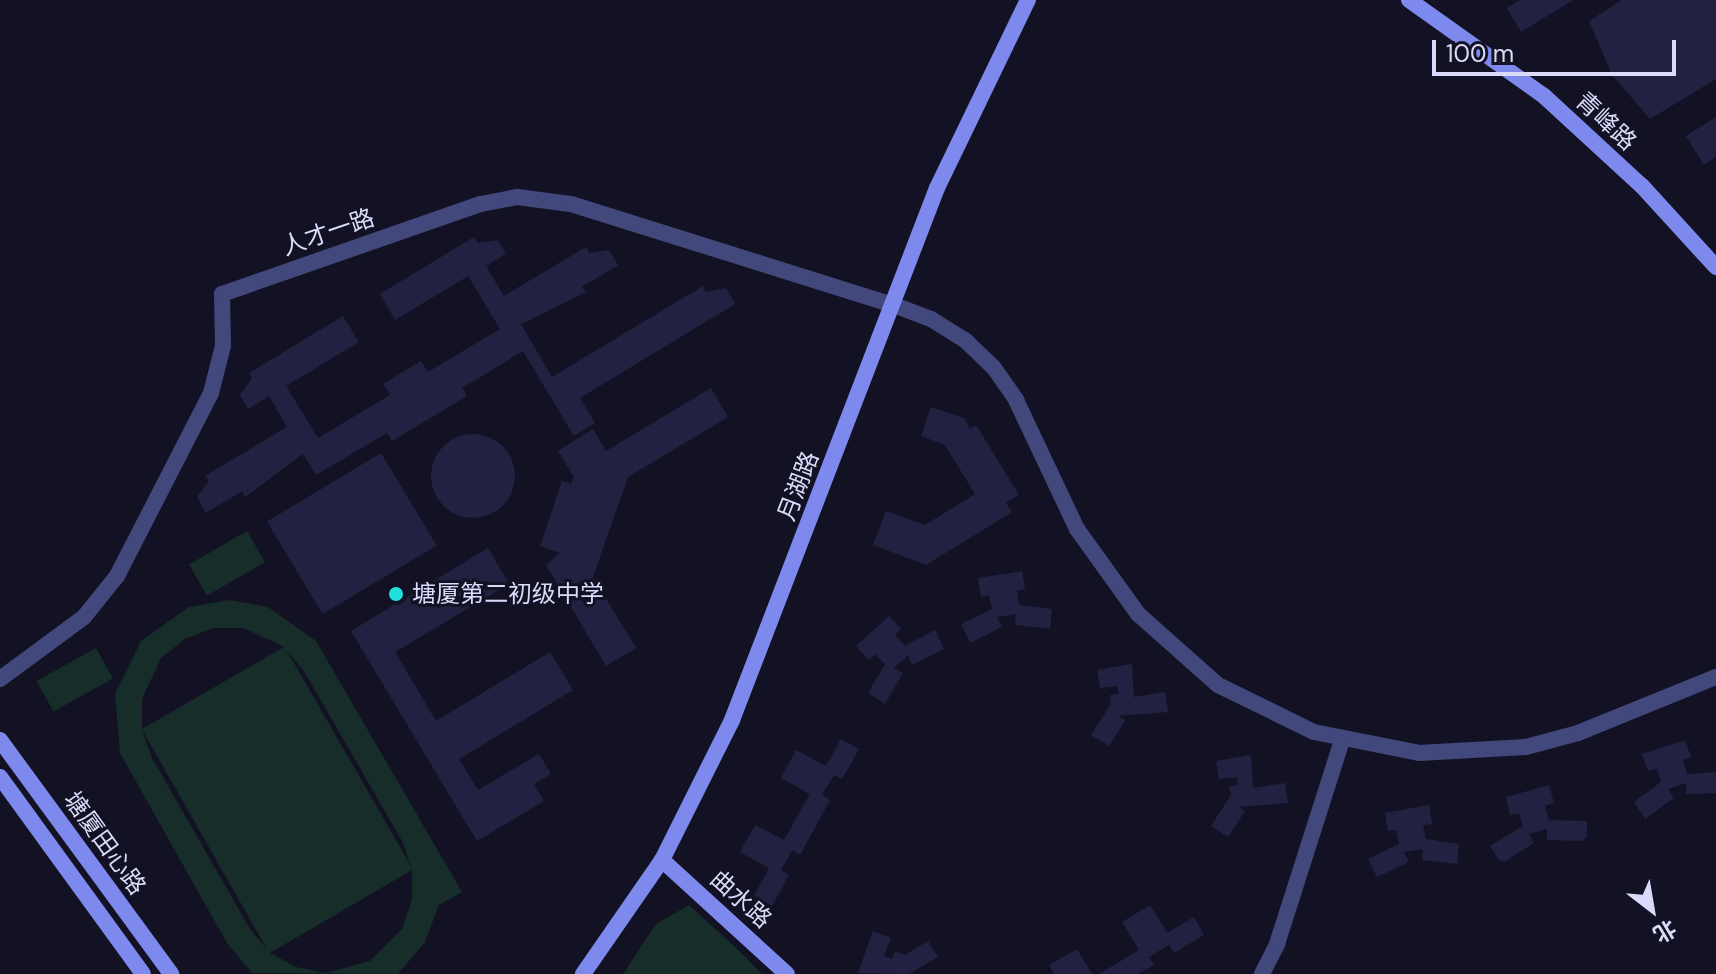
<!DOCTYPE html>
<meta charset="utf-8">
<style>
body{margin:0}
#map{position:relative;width:1716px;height:974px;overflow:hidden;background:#131224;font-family:"DM Sans","Noto Sans SC",sans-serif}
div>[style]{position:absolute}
.green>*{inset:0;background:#162d29;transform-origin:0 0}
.building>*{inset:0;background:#232142;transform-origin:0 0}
.round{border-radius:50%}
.street>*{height:16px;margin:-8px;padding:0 8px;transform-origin:8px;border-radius:8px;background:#43487c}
.secondary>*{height:16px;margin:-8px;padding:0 8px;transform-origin:8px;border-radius:8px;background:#7e89ed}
.dots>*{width:22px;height:22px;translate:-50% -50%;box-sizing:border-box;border:4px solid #131224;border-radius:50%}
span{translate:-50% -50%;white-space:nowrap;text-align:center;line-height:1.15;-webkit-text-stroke:6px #131224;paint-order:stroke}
.street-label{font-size:24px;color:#dadafa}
.poi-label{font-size:24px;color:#dadafa}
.left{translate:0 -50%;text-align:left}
.north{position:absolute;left:1612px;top:870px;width:80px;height:80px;-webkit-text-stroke:6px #131224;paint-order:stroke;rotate:149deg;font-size:22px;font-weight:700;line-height:32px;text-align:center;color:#dadafa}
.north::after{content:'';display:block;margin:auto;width:28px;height:36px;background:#dadafa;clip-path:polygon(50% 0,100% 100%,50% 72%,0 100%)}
.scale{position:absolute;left:1432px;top:40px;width:244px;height:36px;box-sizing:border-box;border:4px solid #dadafa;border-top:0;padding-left:10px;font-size:24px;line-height:28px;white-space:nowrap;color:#dadafa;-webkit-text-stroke:6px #131224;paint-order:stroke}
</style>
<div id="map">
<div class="green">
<i style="left:247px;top:531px;width:36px;height:67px;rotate:60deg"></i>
<i style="clip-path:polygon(evenodd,229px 600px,268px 607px,316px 641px,462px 892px,439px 905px,425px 942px,398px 974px,252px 973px,227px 943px,120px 753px,115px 694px,141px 641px,189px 607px,229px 600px,213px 628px,244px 628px,284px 647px,142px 729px,142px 699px,161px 658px,185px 639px,213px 628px,229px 600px,287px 651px,304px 671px,402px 841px,411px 866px,287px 651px,229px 600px,143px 733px,144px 733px,267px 949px,250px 929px,152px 758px,143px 733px,229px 600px,412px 870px,412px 900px,402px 929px,370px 961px,326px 973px,296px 967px,270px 953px,412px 870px)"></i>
<i style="left:96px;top:648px;width:35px;height:68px;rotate:61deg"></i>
<i style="clip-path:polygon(689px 905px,732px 944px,762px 974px,623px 974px,656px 924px)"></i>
</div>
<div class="building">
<i style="clip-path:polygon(1520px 0,1573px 0,1521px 32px,1507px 8px)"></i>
<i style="clip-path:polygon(1622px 0,1716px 0,1716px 79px,1650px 119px,1612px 75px,1589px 21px)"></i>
<i style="clip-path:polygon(1716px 117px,1716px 157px,1704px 165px,1686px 136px)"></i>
<i style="clip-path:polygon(474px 237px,478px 243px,498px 240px,506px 254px,486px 266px,504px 296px,586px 247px,589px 253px,609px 250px,618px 265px,582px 287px,586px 292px,521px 324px,552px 377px,703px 286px,706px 292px,726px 288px,735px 304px,580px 398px,595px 423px,574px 436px,523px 351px,462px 388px,467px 396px,392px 441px,387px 433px,316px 475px,303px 454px,245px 497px,242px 491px,206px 513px,197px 497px,209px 481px,205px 476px,287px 427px,269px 396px,248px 409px,240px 395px,252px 378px,249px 373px,343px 316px,359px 342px,286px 386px,318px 438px,390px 395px,383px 384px,421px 361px,428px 372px,500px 329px,468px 276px,395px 320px,380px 294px)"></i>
<i style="clip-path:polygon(711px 388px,728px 417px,628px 477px,593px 577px,636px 648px,606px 666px,546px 565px,560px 553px,540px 546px,562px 481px,571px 484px,574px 477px,558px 451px,593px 429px,606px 451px)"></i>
<i style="clip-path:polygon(931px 407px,964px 418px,970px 429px,976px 425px,1019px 495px,1006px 503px,1012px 512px,926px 565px,873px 545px,886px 511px,925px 525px,975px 494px,945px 445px,921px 436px)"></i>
<i class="round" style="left:431px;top:434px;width:84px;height:84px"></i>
<i style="left:381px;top:453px;width:108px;height:133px;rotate:59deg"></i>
<i style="clip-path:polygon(488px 548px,509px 584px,395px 652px,436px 721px,550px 652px,573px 690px,459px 759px,478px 790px,539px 754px,551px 774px,534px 784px,544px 801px,477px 841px,351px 631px)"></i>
<i style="clip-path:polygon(1022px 571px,1025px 589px,1017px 591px,1019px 605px,1052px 609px,1050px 629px,1015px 625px,1016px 614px,997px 617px,1002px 627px,970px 643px,961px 624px,992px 609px,989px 595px,981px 597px,978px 578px)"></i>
<i style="clip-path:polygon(889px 616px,901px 629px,895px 635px,905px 646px,935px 630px,944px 649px,912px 665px,908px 655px,894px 668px,903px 673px,885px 704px,868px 693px,885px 664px,875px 654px,869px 660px,856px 646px)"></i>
<i style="clip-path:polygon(1132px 664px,1134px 697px,1165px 692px,1168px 712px,1118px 716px,1125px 720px,1109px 746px,1091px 735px,1111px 704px,1110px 695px,1119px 694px,1117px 686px,1100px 688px,1097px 670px)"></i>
<i style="clip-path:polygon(841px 739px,859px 749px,842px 779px,834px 775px,822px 795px,830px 800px,800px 855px,792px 850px,781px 870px,789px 875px,772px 906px,754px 896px,769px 868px,740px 852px,755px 825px,784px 840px,810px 794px,781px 778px,796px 750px,826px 766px)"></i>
<i style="clip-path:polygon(1685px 740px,1691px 757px,1683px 760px,1687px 774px,1716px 772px,1716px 793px,1686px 794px,1686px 783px,1668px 789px,1674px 798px,1645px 819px,1634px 802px,1661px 782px,1657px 769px,1648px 771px,1642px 754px)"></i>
<i style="clip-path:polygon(1251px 755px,1253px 788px,1285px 783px,1288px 803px,1238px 807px,1245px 811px,1228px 837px,1211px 826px,1231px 795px,1229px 786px,1238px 785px,1237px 777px,1219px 779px,1216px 761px)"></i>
<i style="clip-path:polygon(1549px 785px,1554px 803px,1545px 806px,1549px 820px,1587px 821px,1587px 836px,1582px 841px,1547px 840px,1547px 829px,1529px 834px,1534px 843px,1504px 862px,1498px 859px,1490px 846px,1523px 826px,1519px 813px,1510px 815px,1506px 797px)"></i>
<i style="clip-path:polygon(1429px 805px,1432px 824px,1423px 825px,1426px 839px,1459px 844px,1457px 864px,1422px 860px,1423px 849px,1404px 852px,1409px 862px,1377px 877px,1368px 859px,1399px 844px,1396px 830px,1388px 831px,1385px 813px)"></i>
<i style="clip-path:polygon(1150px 905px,1167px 933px,1194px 917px,1204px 935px,1174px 953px,1169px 945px,1149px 957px,1154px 965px,1138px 974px,1099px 974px,1139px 950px,1122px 922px)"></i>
<i style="clip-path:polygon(873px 931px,891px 938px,884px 956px,892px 959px,895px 951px,905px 955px,928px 941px,938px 957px,909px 974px,858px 973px)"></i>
<i style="clip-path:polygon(1077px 949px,1092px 974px,1054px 974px,1049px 965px)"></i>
</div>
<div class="street">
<i style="left:0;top:679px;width:104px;rotate:-36.4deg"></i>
<i style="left:84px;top:617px;width:53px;rotate:-51.2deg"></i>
<i style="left:117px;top:576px;width:206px;rotate:-62.8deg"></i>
<i style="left:211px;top:393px;width:49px;rotate:-75.7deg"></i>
<i style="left:223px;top:346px;width:52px;rotate:-91.1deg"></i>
<i style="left:222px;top:294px;width:274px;rotate:-19.2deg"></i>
<i style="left:481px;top:204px;width:37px;rotate:-11deg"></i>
<i style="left:517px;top:197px;width:54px;rotate:7.4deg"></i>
<i style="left:571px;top:204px;width:338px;rotate:17.4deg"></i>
<i style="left:894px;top:305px;width:40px;rotate:21deg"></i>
<i style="left:931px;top:319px;width:40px;rotate:32deg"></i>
<i style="left:965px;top:340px;width:40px;rotate:44deg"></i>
<i style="left:994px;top:368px;width:39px;rotate:55deg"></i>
<i style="left:1016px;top:400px;width:143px;rotate:64.7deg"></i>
<i style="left:1077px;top:529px;width:105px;rotate:54.3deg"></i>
<i style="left:1138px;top:614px;width:107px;rotate:41.6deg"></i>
<i style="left:1218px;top:685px;width:107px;rotate:26.1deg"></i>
<i style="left:1314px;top:732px;width:107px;rotate:11.3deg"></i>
<i style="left:1419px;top:753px;width:107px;rotate:-3.2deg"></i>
<i style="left:1526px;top:747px;width:54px;rotate:-15.1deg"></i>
<i style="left:1578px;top:733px;width:149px;rotate:-22.1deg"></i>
<i style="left:1262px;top:974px;width:34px;rotate:-63deg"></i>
<i style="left:1277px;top:944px;width:214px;rotate:-72.3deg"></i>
</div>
<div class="secondary">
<i style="left:1409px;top:0;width:166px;rotate:35.4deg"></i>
<i style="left:1544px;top:96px;width:133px;rotate:42.6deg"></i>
<i style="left:1642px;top:186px;width:110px;rotate:47.6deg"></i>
<i style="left:0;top:740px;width:290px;rotate:53.8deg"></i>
<i style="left:0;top:777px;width:243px;rotate:54deg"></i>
<i style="left:662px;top:860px;width:169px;rotate:42.4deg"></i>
<i style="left:583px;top:974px;width:139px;rotate:-55.3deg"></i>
<i style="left:662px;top:860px;width:157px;rotate:-63.4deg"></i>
<i style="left:732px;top:720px;width:570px;rotate:-68.93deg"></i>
<i style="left:937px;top:188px;width:209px;rotate:-64.2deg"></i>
</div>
<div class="dots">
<i style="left:396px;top:594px;background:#20e0db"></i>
</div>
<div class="street-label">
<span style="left:1606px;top:121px;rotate:43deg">青峰路</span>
<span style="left:328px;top:232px;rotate:-19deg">人才一路</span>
<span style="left:798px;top:486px;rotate:-69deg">月湖路</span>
<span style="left:105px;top:843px;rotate:54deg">塘厦田心路</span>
<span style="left:741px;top:899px;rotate:42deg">曲水路</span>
</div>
<div class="poi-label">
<span class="left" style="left:412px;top:594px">塘厦第二初级中学</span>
</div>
<div class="north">北</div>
<div class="scale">100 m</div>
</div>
